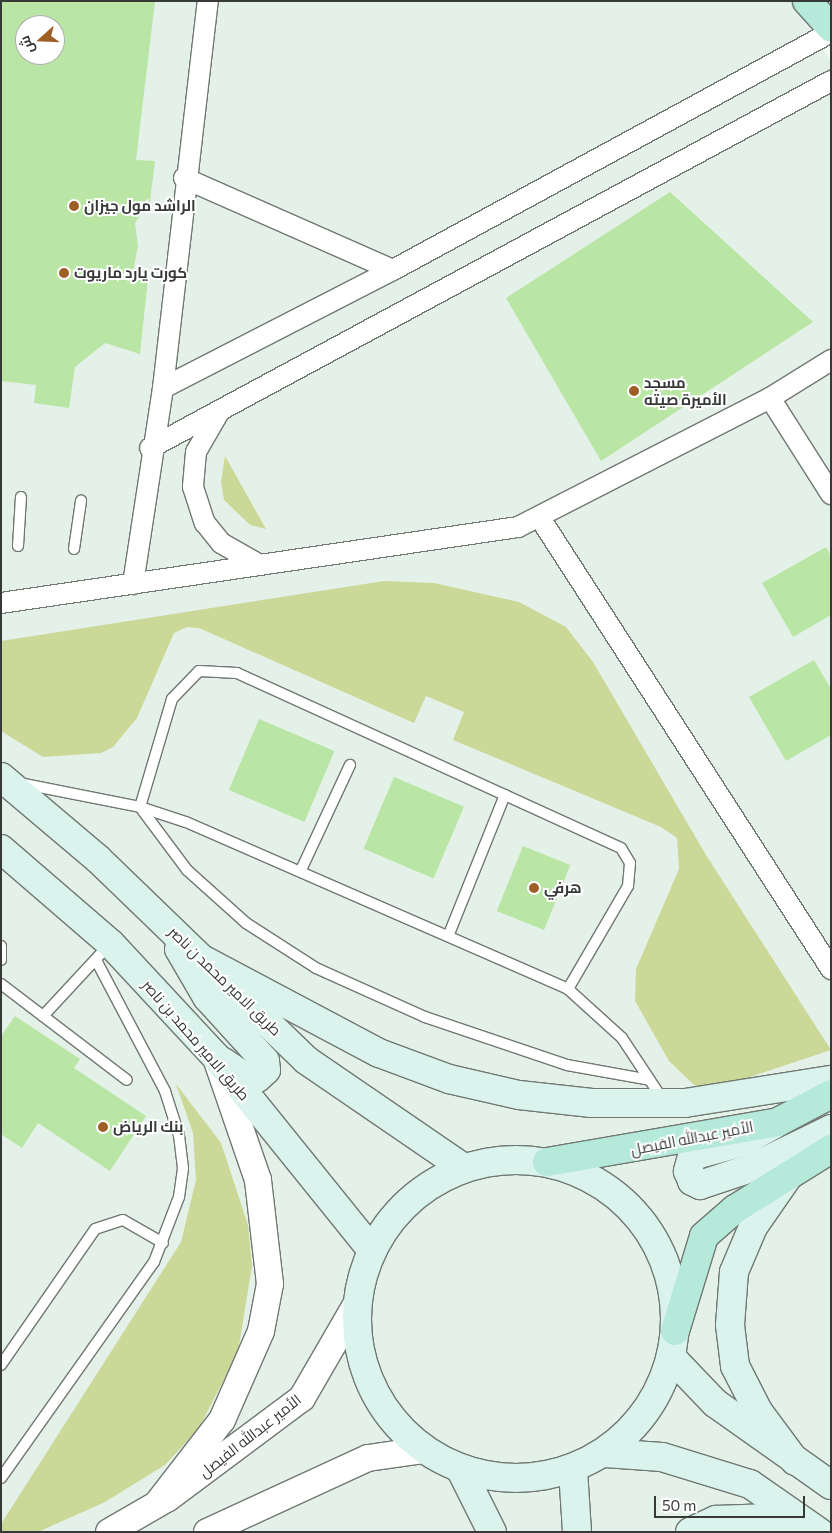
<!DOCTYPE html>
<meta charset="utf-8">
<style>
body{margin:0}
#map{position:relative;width:832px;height:1533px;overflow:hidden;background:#f4fbf6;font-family:Commissioner,Cairo,sans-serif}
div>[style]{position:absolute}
.built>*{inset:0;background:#e4f1e8}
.green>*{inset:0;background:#ccd898}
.building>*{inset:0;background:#b9e6a4;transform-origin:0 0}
.roads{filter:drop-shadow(1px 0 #717773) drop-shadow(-1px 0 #717773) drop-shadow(0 1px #717773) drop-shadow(0 -1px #717773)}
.service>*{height:10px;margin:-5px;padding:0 5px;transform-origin:5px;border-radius:5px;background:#fff}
.minor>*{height:20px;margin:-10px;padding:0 10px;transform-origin:10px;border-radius:10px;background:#fff}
.tertiary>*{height:26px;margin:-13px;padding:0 13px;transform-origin:13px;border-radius:13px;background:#fff}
.secondary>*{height:28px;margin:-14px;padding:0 14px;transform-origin:14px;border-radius:14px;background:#daf4ed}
.secondary>.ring{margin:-14px;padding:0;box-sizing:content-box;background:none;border:28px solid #daf4ed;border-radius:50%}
.primary>*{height:28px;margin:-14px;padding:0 14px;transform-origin:14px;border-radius:14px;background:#b5e9da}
.dots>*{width:14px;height:14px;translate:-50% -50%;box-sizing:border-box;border:2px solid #fff;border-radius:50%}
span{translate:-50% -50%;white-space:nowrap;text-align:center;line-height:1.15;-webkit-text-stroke:4px #fff;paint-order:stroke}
.poi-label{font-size:15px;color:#373938;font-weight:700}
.left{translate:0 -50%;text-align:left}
.street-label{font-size:15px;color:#373938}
.frame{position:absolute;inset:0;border:2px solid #373938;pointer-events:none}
.north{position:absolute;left:15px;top:15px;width:50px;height:50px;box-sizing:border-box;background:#fff;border:1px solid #afb0af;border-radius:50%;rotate:250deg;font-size:14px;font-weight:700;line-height:20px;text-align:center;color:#373938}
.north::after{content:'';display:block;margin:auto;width:18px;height:22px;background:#9e5f27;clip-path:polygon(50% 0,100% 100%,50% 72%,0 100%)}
.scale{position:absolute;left:654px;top:1496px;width:151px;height:22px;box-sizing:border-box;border:2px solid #373938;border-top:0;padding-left:6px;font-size:15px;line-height:18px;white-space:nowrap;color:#373938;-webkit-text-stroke:4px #fff;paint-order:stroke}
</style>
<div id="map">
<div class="built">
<i style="clip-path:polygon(evenodd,1px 1px,790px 1px,831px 61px,831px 1532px,1px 1532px,1px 1px,25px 25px,55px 25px,55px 55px,25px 55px,25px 25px)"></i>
</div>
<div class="green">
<i style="clip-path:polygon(225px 456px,266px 529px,250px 525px,224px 500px,221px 482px)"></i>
<i style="clip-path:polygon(384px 581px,434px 583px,519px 602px,566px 627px,593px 662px,706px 855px,831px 1050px,705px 1092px,693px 1084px,669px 1061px,635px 1001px,636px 969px,679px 869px,677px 838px,661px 827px,453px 740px,464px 712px,426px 696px,414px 723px,199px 628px,187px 627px,174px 633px,137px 718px,113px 747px,101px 753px,43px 757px,1px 731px,1px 641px)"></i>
<i style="clip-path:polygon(176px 1084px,221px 1143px,248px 1225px,252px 1266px,238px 1352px,199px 1428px,165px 1465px,105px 1502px,38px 1532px,1px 1532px,1px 1524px,181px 1242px,196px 1180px,193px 1133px)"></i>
</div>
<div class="building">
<i style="clip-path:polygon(evenodd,1px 1px,155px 1px,136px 160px,155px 161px,150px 201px,135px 223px,138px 246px,132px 277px,148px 278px,140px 354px,105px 343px,75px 367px,69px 408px,34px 403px,36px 385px,1px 381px,1px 1px,25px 25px,55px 25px,55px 55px,25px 55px,25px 25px)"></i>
<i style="clip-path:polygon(670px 192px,813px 322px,601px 461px,506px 298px)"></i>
<i style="clip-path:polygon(826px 547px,831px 556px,831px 615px,793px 637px,762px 583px)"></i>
<i style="clip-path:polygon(814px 660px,831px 689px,831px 735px,786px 761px,749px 697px)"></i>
<i style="left:259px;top:719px;width:82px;height:77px;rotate:23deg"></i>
<i style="left:394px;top:777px;width:76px;height:78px;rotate:23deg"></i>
<i style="left:523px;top:846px;width:51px;height:70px;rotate:22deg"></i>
<i style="clip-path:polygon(15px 1016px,80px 1059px,74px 1068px,146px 1116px,110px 1171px,38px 1123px,22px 1148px,1px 1134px,1px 1036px)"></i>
</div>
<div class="roads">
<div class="service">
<i style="left:18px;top:546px;width:49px;rotate:-86.5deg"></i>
<i style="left:74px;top:549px;width:49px;rotate:-81.7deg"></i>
<i style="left:19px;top:783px;width:123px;rotate:11.2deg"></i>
<i style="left:140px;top:807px;width:48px;rotate:18.1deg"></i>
<i style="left:186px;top:822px;width:417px;rotate:23.6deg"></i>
<i style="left:568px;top:989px;width:73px;rotate:42.2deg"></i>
<i style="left:622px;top:1038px;width:74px;rotate:56.5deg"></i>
<i style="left:301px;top:870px;width:116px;rotate:-65deg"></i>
<i style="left:449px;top:934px;width:150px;rotate:-68.1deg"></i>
<i style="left:1px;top:946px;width:14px;rotate:90deg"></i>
<i style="left:1px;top:984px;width:158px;rotate:37.3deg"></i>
<i style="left:568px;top:989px;width:119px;rotate:-59.8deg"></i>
<i style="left:628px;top:886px;width:23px;rotate:-85deg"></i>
<i style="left:630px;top:863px;width:17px;rotate:-121deg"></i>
<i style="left:621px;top:848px;width:422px;rotate:-155.5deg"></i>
<i style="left:237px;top:673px;width:38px;rotate:-177deg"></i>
<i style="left:199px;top:671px;width:39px;rotate:134deg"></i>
<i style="left:172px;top:699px;width:113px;rotate:106.5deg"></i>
<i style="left:140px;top:807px;width:79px;rotate:53.3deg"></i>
<i style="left:187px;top:870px;width:79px;rotate:41.9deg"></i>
<i style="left:246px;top:923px;width:83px;rotate:32.7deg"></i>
<i style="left:316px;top:968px;width:120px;rotate:24.2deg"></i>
<i style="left:425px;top:1017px;width:150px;rotate:18.7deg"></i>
<i style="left:567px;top:1065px;width:84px;rotate:10.2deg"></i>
<i style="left:43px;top:1016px;width:98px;rotate:-47.1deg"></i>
<i style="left:1px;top:1365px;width:165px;rotate:-55.3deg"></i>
<i style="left:95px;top:1229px;width:29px;rotate:-18deg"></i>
<i style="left:123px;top:1220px;width:46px;rotate:29.9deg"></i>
<i style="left:1px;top:1478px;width:265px;rotate:-54.7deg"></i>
<i style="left:154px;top:1262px;width:70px;rotate:-69deg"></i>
<i style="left:179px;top:1197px;width:29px;rotate:-82deg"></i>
<i style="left:183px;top:1168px;width:33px;rotate:-97deg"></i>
<i style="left:179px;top:1135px;width:46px;rotate:-107.7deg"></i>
<i style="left:165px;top:1091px;width:148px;rotate:-117.8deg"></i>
</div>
<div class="minor">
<i style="left:184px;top:178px;width:228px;rotate:23.8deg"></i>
<i style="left:163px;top:388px;width:259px;rotate:-27.2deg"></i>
<i style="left:393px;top:270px;width:498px;rotate:-28.5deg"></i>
<i style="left:770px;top:398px;width:114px;rotate:57.6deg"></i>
<i style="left:219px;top:412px;width:46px;rotate:119.9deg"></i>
<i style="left:196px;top:452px;width:35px;rotate:95deg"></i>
<i style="left:193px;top:487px;width:38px;rotate:72deg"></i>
<i style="left:205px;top:523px;width:26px;rotate:51deg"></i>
<i style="left:221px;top:543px;width:43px;rotate:29.6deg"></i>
<i style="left:150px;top:448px;width:774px;rotate:-28.32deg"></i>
<i style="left:540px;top:518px;width:537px;rotate:57.17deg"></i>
<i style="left:133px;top:584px;width:198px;rotate:-81.3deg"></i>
<i style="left:163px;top:388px;width:390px;rotate:-83.4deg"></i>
<i style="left:1px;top:603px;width:523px;rotate:-8.36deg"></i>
<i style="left:518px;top:527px;width:283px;rotate:-27.1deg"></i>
<i style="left:770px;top:398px;width:72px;rotate:-31.9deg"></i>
</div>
<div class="tertiary">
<i style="left:157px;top:1504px;width:106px;rotate:-52.3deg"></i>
<i style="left:222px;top:1420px;width:97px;rotate:-66.3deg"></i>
<i style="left:261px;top:1331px;width:48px;rotate:-79.2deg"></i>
<i style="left:270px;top:1284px;width:105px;rotate:-96.6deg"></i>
<i style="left:258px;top:1180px;width:126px;rotate:-109deg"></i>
<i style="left:109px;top:1532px;width:68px;rotate:-30deg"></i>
<i style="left:168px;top:1498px;width:167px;rotate:-36.7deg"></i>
<i style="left:302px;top:1398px;width:108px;rotate:-59.9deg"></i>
<i style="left:207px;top:1532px;width:177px;rotate:-24.7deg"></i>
<i style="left:368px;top:1458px;width:57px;rotate:-8.1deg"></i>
</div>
<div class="secondary">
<i style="left:1px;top:777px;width:127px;rotate:40.2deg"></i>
<i style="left:98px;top:859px;width:289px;rotate:44deg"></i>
<i style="left:306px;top:1060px;width:189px;rotate:34.4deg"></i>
<i style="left:1px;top:849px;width:145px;rotate:40.8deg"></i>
<i style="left:111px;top:944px;width:154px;rotate:47.1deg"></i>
<i style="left:216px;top:1057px;width:247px;rotate:51.1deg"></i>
<i style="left:179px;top:949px;width:56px;rotate:59.7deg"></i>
<i style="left:207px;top:997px;width:86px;rotate:47.8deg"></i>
<i style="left:265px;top:1061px;width:9px;rotate:84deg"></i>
<i style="left:266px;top:1070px;width:12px;rotate:138deg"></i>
<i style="left:257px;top:1078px;width:10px;rotate:180deg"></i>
<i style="left:247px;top:1078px;width:29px;rotate:-146deg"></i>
<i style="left:202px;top:959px;width:200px;rotate:28deg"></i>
<i style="left:379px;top:1053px;width:75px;rotate:20.4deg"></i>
<i style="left:449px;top:1079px;width:72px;rotate:12.9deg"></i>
<i style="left:519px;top:1095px;width:73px;rotate:6.3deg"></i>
<i style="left:592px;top:1103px;width:93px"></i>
<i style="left:685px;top:1103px;width:148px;rotate:-9deg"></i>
<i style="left:775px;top:1124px;width:37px;rotate:151deg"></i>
<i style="left:743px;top:1142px;width:53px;rotate:164.6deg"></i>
<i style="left:692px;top:1156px;width:16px;rotate:105deg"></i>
<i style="left:688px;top:1171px;width:11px;rotate:68deg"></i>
<i style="left:692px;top:1181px;width:9px;rotate:27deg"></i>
<i style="left:700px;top:1185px;width:54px;rotate:-18.4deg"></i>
<i style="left:751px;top:1168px;width:89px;rotate:-26deg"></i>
<i class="ring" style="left:357px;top:1160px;width:290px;height:290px"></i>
<i style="left:789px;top:1175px;width:63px;rotate:124.7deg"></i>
<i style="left:753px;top:1227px;width:49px;rotate:112.9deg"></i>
<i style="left:734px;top:1272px;width:53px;rotate:94.3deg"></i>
<i style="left:730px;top:1325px;width:41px;rotate:83deg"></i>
<i style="left:735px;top:1366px;width:51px;rotate:62.9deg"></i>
<i style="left:758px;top:1411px;width:62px;rotate:53.5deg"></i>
<i style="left:671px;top:1357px;width:64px;rotate:46.3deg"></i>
<i style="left:715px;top:1403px;width:142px;rotate:35.3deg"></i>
<i style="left:605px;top:1453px;width:57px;rotate:4deg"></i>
<i style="left:662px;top:1457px;width:92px;rotate:17.1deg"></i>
<i style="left:750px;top:1484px;width:84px;rotate:34.8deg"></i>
<i style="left:461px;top:1470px;width:69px;rotate:63.4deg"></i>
<i style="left:573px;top:1470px;width:62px;rotate:86.3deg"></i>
<i style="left:690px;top:1532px;width:29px;rotate:-25deg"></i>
<i style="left:716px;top:1520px;width:81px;rotate:-2.1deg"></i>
</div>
<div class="primary">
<i style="left:807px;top:1px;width:36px;rotate:48deg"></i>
<i style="left:547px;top:1162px;width:234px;rotate:-9.8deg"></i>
<i style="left:778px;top:1122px;width:60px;rotate:-27.8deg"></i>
<i style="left:675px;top:1331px;width:99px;rotate:-73deg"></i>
<i style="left:704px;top:1236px;width:41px;rotate:-41.1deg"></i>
<i style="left:735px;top:1209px;width:113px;rotate:-32deg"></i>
</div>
</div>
<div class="dots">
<i style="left:74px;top:206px;background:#9e5f27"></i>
<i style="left:64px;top:273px;background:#9e5f27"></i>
<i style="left:634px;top:391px;background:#9e5f27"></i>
<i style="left:534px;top:888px;background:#9e5f27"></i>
<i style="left:103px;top:1127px;background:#9e5f27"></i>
</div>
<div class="poi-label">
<span class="left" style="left:84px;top:206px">الراشد مول جيزان</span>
<span class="left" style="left:74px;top:273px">كورت يارد ماريوت</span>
<span class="left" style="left:644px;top:391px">مسجد<br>الأميرة صيته</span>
<span class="left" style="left:544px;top:888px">هرفي</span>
<span class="left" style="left:113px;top:1127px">بنك الرياض</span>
</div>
<div class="street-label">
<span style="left:225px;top:981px;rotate:44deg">طريق الامير محمد ن ناصر</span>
<span style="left:196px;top:1040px;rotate:49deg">طريق الامير محمد بن ناصر</span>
<span style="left:692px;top:1138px;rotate:-11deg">الأمير عبدالله الفيصل</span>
<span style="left:250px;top:1436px;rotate:-38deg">الأمير عبدالله الفيصل</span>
</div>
<div class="frame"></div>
<div class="north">ش</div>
<div class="scale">50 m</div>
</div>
